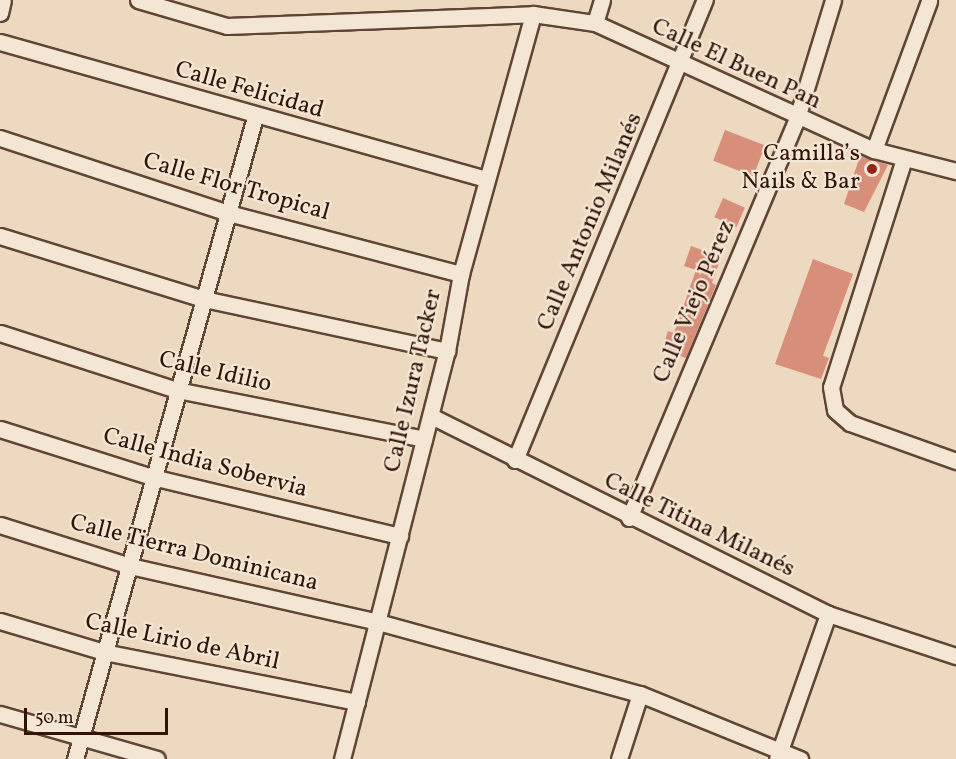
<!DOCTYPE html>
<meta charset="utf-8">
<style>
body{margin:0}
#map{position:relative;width:956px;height:759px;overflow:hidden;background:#edd9bf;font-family:Vollkorn,serif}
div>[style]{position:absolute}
.building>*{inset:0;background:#d78f79;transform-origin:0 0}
.roads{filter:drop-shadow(2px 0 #614534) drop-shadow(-2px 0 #614534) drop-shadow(0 2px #614534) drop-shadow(0 -2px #614534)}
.minor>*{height:15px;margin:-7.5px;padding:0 7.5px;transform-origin:7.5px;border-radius:7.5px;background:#f3e6d5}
.dots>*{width:16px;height:16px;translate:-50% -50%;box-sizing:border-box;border:3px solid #f3e6d5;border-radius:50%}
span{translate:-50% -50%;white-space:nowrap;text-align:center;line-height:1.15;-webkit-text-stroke:4.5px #f3e6d5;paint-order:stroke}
.street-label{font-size:24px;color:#321406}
.poi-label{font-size:24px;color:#321406}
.right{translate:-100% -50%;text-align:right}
.scale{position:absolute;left:24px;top:708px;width:144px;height:27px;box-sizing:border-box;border:3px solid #321406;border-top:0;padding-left:8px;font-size:18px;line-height:21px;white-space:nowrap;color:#321406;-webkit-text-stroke:4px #f3e6d5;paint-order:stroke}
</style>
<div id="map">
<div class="building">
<i style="left:725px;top:130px;width:43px;height:33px;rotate:21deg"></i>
<i style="clip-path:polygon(860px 156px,888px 165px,864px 212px,844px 204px)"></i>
<i style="left:723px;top:198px;width:24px;height:21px;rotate:24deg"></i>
<i style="clip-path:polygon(691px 246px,721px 257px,712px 283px,716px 285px,686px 358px,662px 350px,668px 331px,674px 333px,696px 270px,684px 266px)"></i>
<i style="clip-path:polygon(813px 259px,853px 274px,823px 356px,829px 358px,821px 379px,775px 364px)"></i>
</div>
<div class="roads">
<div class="minor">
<i style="left:138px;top:0;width:93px;rotate:16.3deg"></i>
<i style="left:227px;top:26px;width:306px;rotate:-2.2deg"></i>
<i style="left:533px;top:14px;width:63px;rotate:8.3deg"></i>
<i style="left:595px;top:23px;width:307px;rotate:24.5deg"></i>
<i style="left:874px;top:150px;width:85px;rotate:14.4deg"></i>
<i style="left:0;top:13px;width:13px;rotate:-77deg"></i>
<i style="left:595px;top:23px;width:24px;rotate:-73deg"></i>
<i style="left:0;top:42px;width:505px;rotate:15.74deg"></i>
<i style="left:0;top:138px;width:240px;rotate:18.2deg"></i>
<i style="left:228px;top:213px;width:241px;rotate:14.7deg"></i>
<i style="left:874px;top:150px;width:159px;rotate:-69.7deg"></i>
<i style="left:903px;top:162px;width:236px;rotate:107.7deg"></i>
<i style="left:831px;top:387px;width:23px;rotate:80deg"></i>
<i style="left:835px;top:410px;width:20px;rotate:41deg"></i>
<i style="left:850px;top:423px;width:113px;rotate:19.7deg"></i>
<i style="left:0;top:236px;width:214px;rotate:17.2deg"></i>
<i style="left:204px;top:299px;width:249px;rotate:12.1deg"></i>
<i style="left:0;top:333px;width:186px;rotate:17.9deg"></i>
<i style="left:177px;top:390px;width:252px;rotate:11.2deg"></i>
<i style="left:431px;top:416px;width:444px;rotate:26.5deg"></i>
<i style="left:828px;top:614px;width:135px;rotate:18.2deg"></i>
<i style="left:0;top:429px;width:159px;rotate:17.5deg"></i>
<i style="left:152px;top:477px;width:255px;rotate:13.4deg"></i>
<i style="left:515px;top:460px;width:498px;rotate:-67.6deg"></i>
<i style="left:629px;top:518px;width:434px;rotate:-67.2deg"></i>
<i style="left:797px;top:118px;width:123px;rotate:-73deg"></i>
<i style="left:0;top:525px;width:136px;rotate:17.5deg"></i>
<i style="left:130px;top:566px;width:254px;rotate:12.7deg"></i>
<i style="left:378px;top:622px;width:272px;rotate:15.4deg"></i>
<i style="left:640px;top:694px;width:173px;rotate:22.1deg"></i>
<i style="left:0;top:621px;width:109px;rotate:16.6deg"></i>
<i style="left:104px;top:652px;width:258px;rotate:11.2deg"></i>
<i style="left:0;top:714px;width:163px;rotate:16deg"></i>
<i style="left:75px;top:759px;width:667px;rotate:-74.34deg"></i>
<i style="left:342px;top:759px;width:421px;rotate:-75.6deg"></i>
<i style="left:447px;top:351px;width:78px;rotate:-79.7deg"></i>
<i style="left:461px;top:274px;width:270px;rotate:-74.5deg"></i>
<i style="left:619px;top:759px;width:68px;rotate:-72.1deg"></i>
<i style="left:777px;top:759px;width:154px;rotate:-70.6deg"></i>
</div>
</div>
<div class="dots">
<i style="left:872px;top:169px;background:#8f2418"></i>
</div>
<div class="street-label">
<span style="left:736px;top:65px;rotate:25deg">Calle El Buen Pan</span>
<span style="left:249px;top:91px;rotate:16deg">Calle Felicidad</span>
<span style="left:236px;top:188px;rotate:16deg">Calle Flor Tropical</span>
<span style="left:591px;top:222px;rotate:-67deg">Calle Antonio Milanés</span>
<span style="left:695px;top:302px;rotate:-67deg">Calle Viejo Pérez</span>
<span style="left:215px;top:373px;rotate:13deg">Calle Idilio</span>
<span style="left:414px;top:381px;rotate:-77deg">Calle Izura Tacker</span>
<span style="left:205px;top:464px;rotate:15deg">Calle India Sobervia</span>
<span style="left:699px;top:526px;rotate:26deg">Calle Titina Milanés</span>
<span style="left:194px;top:554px;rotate:14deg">Calle Tierra Dominicana</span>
<span style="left:182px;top:643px;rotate:12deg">Calle Lirio de Abril</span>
</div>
<div class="poi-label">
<span class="right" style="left:860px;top:169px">Camilla’s<br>Nails &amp; Bar</span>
</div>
<div class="scale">50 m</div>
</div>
